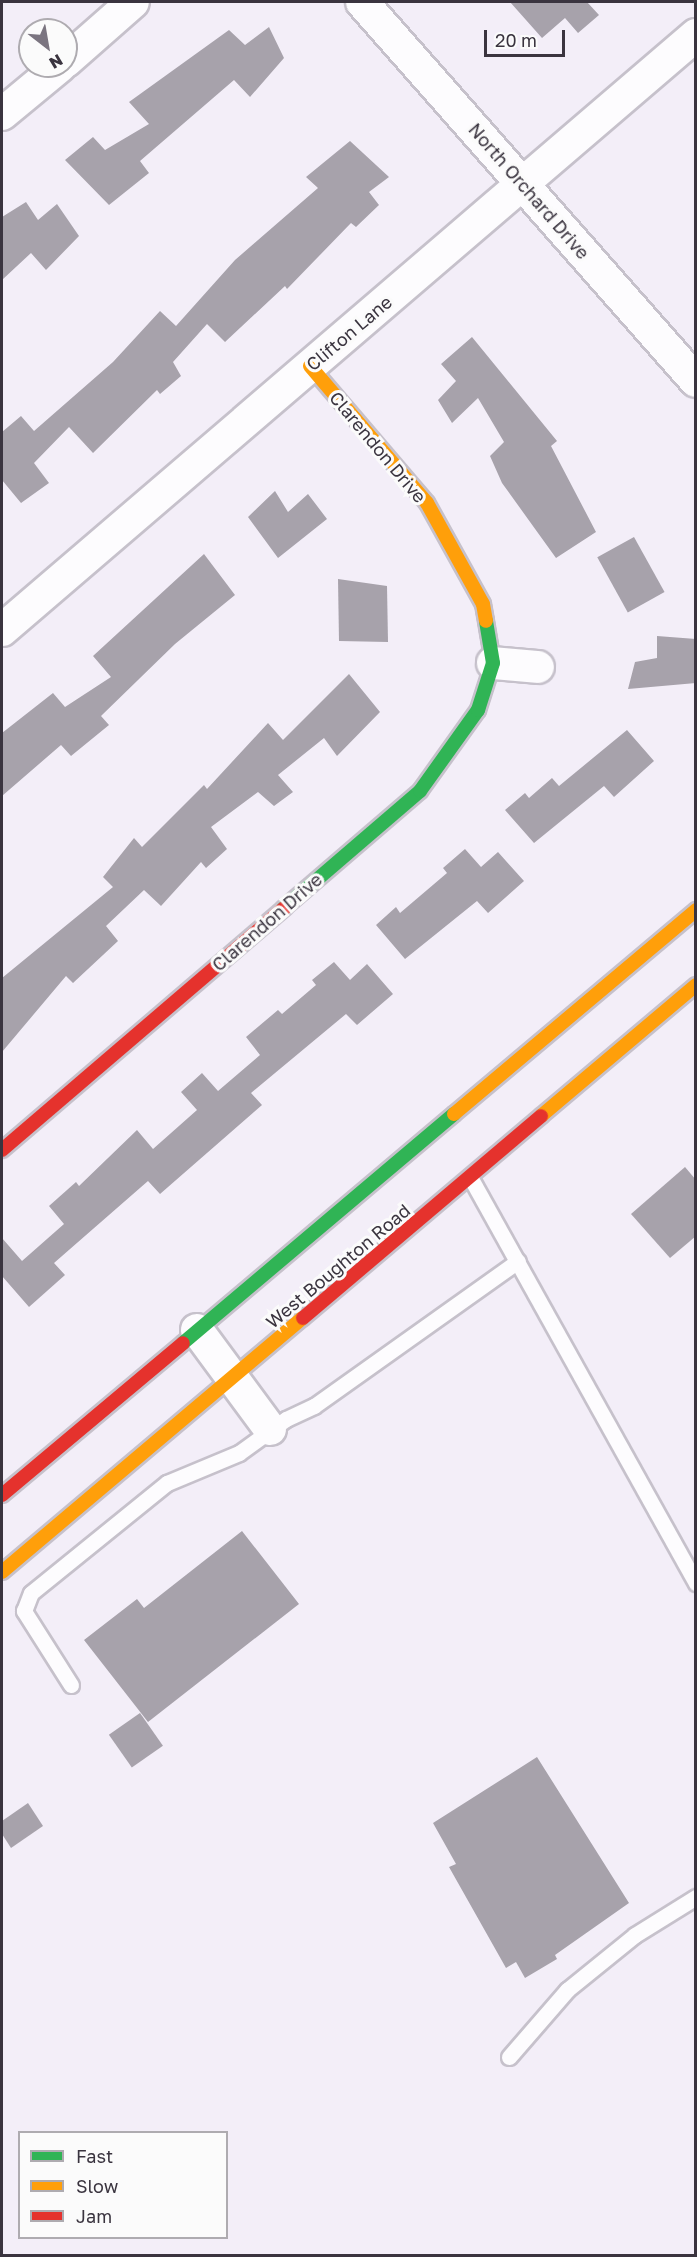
<!DOCTYPE html>
<style>
body{margin:0}
#map{position:relative;width:697px;height:2257px;overflow:hidden;background:#f3eef8;font-family:"Golos Text",sans-serif}
div>[style]{position:absolute}
.building>*{inset:0;background:#a7a2ab;transform-origin:0 0}
.roads{filter:drop-shadow(2px 0 #c6c1cb) drop-shadow(-2px 0 #c6c1cb) drop-shadow(0 2px #c6c1cb) drop-shadow(0 -2px #c6c1cb)}
.lane>*{height:15px;margin:-7.5px;padding:0 7.5px;transform-origin:7.5px;border-radius:7.5px;background:#fdfcfe}
.street>*{height:32px;margin:-16px;padding:0 16px;transform-origin:16px;border-radius:16px;background:#fdfcfe}
.fast>*{height:14px;margin:-7px;padding:0 7px;transform-origin:7px;border-radius:7px;background:#30b455}
.slow>*{height:14px;margin:-7px;padding:0 7px;transform-origin:7px;border-radius:7px;background:#ff9f0a}
.jam>*{height:14px;margin:-7px;padding:0 7px;transform-origin:7px;border-radius:7px;background:#e5322d}
span{translate:-50% -50%;white-space:nowrap;text-align:center;line-height:1.15;-webkit-text-stroke:6px #fbfbfb;paint-order:stroke}
.street-label{font-size:18px;color:#3a343f}
.frame{position:absolute;inset:0;border:3px solid #3a343f;pointer-events:none}
.legend{position:absolute;left:18px;top:2131px;width:210px;height:108px;box-sizing:border-box;background:#fbfbfb;border:2px solid #aeabb0;margin:0;padding:8px 10px;list-style:none;font-size:18px;color:#3a343f}
.legend li{display:flex;align-items:center;gap:12px;height:30px}
.legend b{width:30px;border:2px solid #aeabb0}
.north{position:absolute;left:18px;top:18px;width:60px;height:60px;box-sizing:border-box;background:#fbfbfb;border:2px solid #aeabb0;border-radius:50%;rotate:149deg;font-size:16px;font-weight:700;line-height:24px;text-align:center;color:#3a343f}
.north::after{content:'';display:block;margin:auto;width:21px;height:27px;background:#7b7580;clip-path:polygon(50% 0,100% 100%,50% 72%,0 100%)}
.scale{position:absolute;left:484px;top:30px;width:81px;height:27px;box-sizing:border-box;border:3px solid #3a343f;border-top:0;padding-left:8px;font-size:18px;line-height:21px;white-space:nowrap;color:#3a343f;-webkit-text-stroke:4px #fbfbfb;paint-order:stroke}
</style>
<div id="map">
<div class="building">
<i style="clip-path:polygon(510px 2px,587px 2px,599px 15px,578px 33px,565px 18px,542px 38px)"></i>
<i style="clip-path:polygon(269px 27px,284px 58px,250px 97px,234px 80px,140px 161px,149px 173px,109px 205px,65px 160px,93px 137px,105px 150px,149px 124px,129px 102px,229px 30px,245px 45px)"></i>
<i style="clip-path:polygon(350px 141px,389px 177px,369px 192px,379px 205px,356px 227px,351px 223px,287px 289px,285px 286px,225px 342px,207px 324px,173px 362px,181px 376px,160px 394px,157px 390px,93px 453px,69px 427px,34px 463px,49px 483px,21px 503px,2px 480px,2px 432px,21px 416px,34px 431px,113px 362px,160px 311px,176px 326px,235px 260px,318px 188px,306px 177px)"></i>
<i style="clip-path:polygon(26px 202px,38px 220px,57px 204px,79px 236px,46px 270px,31px 253px,2px 280px,2px 217px)"></i>
<i style="clip-path:polygon(472px 337px,557px 441px,551px 446px,596px 532px,556px 558px,502px 483px,490px 456px,504px 442px,478px 398px,452px 423px,438px 400px,456px 381px,441px 364px)"></i>
<i style="clip-path:polygon(275px 491px,288px 512px,308px 494px,327px 519px,278px 558px,248px 517px)"></i>
<i style="left:634px;top:537px;width:63px;height:42px;rotate:61deg"></i>
<i style="clip-path:polygon(204px 554px,235px 595px,175px 644px,101px 716px,109px 725px,71px 756px,61px 745px,2px 796px,2px 733px,53px 693px,65px 707px,111px 677px,93px 656px)"></i>
<i style="clip-path:polygon(338px 579px,387px 586px,388px 642px,339px 641px)"></i>
<i style="clip-path:polygon(657px 636px,696px 639px,696px 683px,628px 689px,635px 662px,657px 658px)"></i>
<i style="clip-path:polygon(349px 674px,380px 712px,337px 756px,324px 738px,278px 775px,293px 792px,274px 806px,258px 792px,211px 827px,227px 849px,206px 868px,201px 862px,161px 906px,144px 890px,106px 926px,118px 941px,73px 983px,66px 976px,2px 1052px,2px 978px,113px 887px,103px 877px,134px 838px,142px 847px,204px 785px,207px 789px,268px 723px,283px 740px)"></i>
<i style="clip-path:polygon(627px 730px,654px 761px,614px 797px,604px 786px,534px 843px,505px 810px,525px 793px,529px 798px,552px 778px,559px 786px)"></i>
<i style="clip-path:polygon(465px 849px,481px 867px,498px 852px,524px 881px,488px 913px,477px 901px,405px 959px,376px 925px,396px 907px,400px 913px,447px 873px,443px 868px)"></i>
<i style="clip-path:polygon(334px 962px,350px 980px,367px 964px,393px 994px,357px 1025px,346px 1014px,251px 1093px,262px 1105px,160px 1194px,148px 1181px,54px 1263px,65px 1275px,29px 1307px,2px 1276px,2px 1238px,22px 1261px,64px 1224px,49px 1206px,76px 1182px,79px 1186px,137px 1130px,153px 1149px,197px 1110px,181px 1092px,202px 1073px,218px 1091px,260px 1055px,246px 1037px,278px 1010px,282px 1014px,316px 985px,312px 980px)"></i>
<i style="clip-path:polygon(685px 1167px,696px 1180px,696px 1236px,670px 1258px,631px 1214px)"></i>
<i style="clip-path:polygon(242px 1531px,299px 1604px,148px 1722px,84px 1640px,137px 1599px,144px 1608px)"></i>
<i style="left:140px;top:1713px;width:40px;height:38px;rotate:55deg"></i>
<i style="clip-path:polygon(537px 1757px,629px 1903px,555px 1955px,557px 1959px,525px 1978px,516px 1962px,506px 1968px,449px 1867px,456px 1864px,433px 1823px)"></i>
<i style="clip-path:polygon(28px 1803px,43px 1826px,11px 1848px,2px 1834px,2px 1821px)"></i>
</div>
<div class="roads">
<div class="lane">
<i style="left:470px;top:1177px;width:465px;rotate:60.9deg"></i>
<i style="left:71px;top:1685px;width:88px;rotate:-122.4deg"></i>
<i style="left:24px;top:1611px;width:19px;rotate:-69deg"></i>
<i style="left:31px;top:1593px;width:175px;rotate:-39deg"></i>
<i style="left:167px;top:1483px;width:78px;rotate:-22.6deg"></i>
<i style="left:239px;top:1453px;width:58px;rotate:-35.9deg"></i>
<i style="left:286px;top:1419px;width:31px;rotate:-25deg"></i>
<i style="left:314px;top:1406px;width:250px;rotate:-35.4deg"></i>
<i style="left:509px;top:2057px;width:89px;rotate:-49.1deg"></i>
<i style="left:567px;top:1990px;width:87px;rotate:-39deg"></i>
<i style="left:635px;top:1935px;width:72px;rotate:-31.9deg"></i>
</div>
<div class="street">
<i style="left:362px;top:2px;width:505px;rotate:48.61deg"></i>
<i style="left:66px;top:61px;width:89px;rotate:-41.4deg"></i>
<i style="left:2px;top:114px;width:75px;rotate:-39.6deg"></i>
<i style="left:2px;top:630px;width:914px;rotate:-40.61deg"></i>
<i style="left:493px;top:663px;width:45px;rotate:5.1deg"></i>
<i style="left:197px;top:1330px;width:123px;rotate:53.6deg"></i>
</div>
<div class="fast">
<i style="left:284px;top:908px;width:179px;rotate:-40.7deg"></i>
<i style="left:420px;top:791px;width:100px;rotate:-54.4deg"></i>
<i style="left:478px;top:710px;width:49px;rotate:-72.3deg"></i>
<i style="left:493px;top:663px;width:43px;rotate:-99.5deg"></i>
<i style="left:183px;top:1343px;width:355px;rotate:-40.2deg"></i>
</div>
<div class="slow">
<i style="left:310px;top:366px;width:180px;rotate:49.5deg"></i>
<i style="left:427px;top:503px;width:115px;rotate:61deg"></i>
<i style="left:483px;top:604px;width:17px;rotate:80deg"></i>
<i style="left:454px;top:1114px;width:317px;rotate:-40.1deg"></i>
<i style="left:541px;top:1116px;width:203px;rotate:-40.2deg"></i>
<i style="left:2px;top:1572px;width:394px;rotate:-40.2deg"></i>
</div>
<div class="jam">
<i style="left:2px;top:1150px;width:372px;rotate:-40.6deg"></i>
<i style="left:303px;top:1318px;width:312px;rotate:-40.3deg"></i>
<i style="left:2px;top:1495px;width:236px;rotate:-40deg"></i>
</div>
</div>
<div class="street-label">
<span style="left:529px;top:191px;rotate:49deg">North Orchard Drive</span>
<span style="left:349px;top:333px;rotate:-40deg">Clifton Lane</span>
<span style="left:378px;top:447px;rotate:50deg">Clarendon Drive</span>
<span style="left:267px;top:922px;rotate:-41deg">Clarendon Drive</span>
<span style="left:338px;top:1266px;rotate:-40deg">West Boughton Road</span>
</div>
<div class="frame"></div>
<ul class="legend">
<li><b style="height:8px;background:#30b455"></b>Fast</li>
<li><b style="height:8px;background:#ff9f0a"></b>Slow</li>
<li><b style="height:8px;background:#e5322d"></b>Jam</li>
</ul>
<div class="north">N</div>
<div class="scale">20 m</div>
</div>
